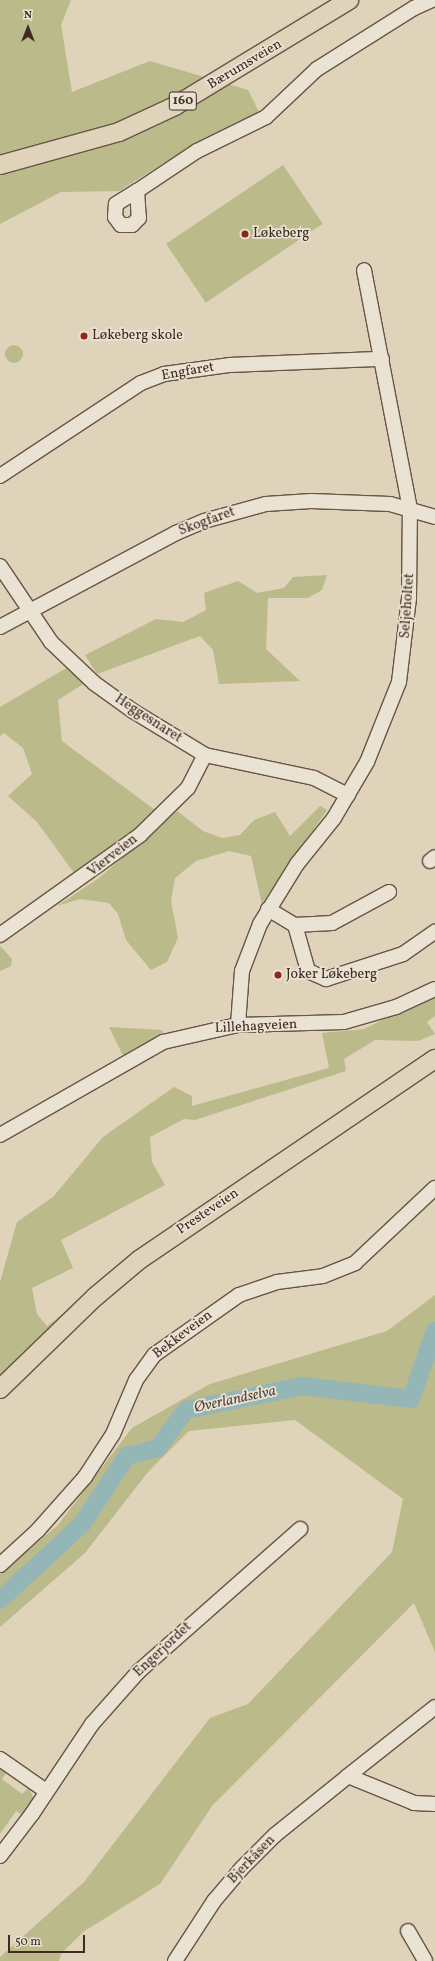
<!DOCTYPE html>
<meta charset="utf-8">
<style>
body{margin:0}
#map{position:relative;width:435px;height:1961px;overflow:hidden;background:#dfd3b9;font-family:Vollkorn,serif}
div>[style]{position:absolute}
.green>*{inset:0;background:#baba8a;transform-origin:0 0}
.round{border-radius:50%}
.river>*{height:18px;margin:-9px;padding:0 9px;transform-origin:9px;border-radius:9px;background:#95b6b6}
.roads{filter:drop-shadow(1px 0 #685448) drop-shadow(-1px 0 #685448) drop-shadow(0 1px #685448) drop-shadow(0 -1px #685448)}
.minor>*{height:14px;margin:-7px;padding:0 7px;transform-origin:7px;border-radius:7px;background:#eae2d2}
.major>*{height:18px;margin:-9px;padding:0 9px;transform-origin:9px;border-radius:9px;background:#dfd3b9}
.dots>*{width:11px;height:11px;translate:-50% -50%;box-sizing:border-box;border:2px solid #eae2d2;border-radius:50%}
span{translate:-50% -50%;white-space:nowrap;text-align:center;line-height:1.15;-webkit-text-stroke:3.5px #eae2d2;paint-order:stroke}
.shield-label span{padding:1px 3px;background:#eae2d2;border:1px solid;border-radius:3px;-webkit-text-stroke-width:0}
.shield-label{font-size:13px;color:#402a22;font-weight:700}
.street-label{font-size:14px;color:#402a22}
.poi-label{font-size:14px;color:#402a22}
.left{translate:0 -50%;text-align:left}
.water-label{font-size:15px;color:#514640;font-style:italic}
.north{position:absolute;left:8px;top:8px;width:40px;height:40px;-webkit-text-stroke:3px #eae2d2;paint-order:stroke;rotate:0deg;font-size:11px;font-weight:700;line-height:16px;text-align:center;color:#402a22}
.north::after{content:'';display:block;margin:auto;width:14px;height:18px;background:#402a22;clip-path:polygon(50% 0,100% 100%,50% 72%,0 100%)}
.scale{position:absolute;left:8px;top:1935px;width:77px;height:18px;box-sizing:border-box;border:2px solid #402a22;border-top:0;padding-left:5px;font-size:12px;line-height:14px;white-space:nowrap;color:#402a22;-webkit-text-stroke:3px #eae2d2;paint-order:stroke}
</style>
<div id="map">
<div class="green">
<i style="clip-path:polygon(0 0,71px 0,61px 25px,72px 92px,150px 61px,248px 90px,260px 114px,194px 144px,119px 191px,61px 192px,0 224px)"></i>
<i style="left:283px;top:165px;width:71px;height:141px;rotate:56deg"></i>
<i class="round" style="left:5px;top:345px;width:18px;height:18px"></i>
<i style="clip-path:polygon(327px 575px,322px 590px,308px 598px,268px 598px,266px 649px,300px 681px,219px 684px,213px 650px,200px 636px,97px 674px,85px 655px,156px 619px,183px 622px,206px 610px,204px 593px,238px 581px,257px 593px,284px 588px,293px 577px)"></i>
<i style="clip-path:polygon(68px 667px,85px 683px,58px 700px,62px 741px,155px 810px,123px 843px,77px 877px,37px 822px,8px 796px,32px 774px,23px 748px,4px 733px,0 736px,0 707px)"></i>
<i style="clip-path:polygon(320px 806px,327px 810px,262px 904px,251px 856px,229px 851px,196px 861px,175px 878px,171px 901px,178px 938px,167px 962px,151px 970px,126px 940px,118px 914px,109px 903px,80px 899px,57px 906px,99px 878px,177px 811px,203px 831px,222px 838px,240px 835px,254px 820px,275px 812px,290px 836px)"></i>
<i style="clip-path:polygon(0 946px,12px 959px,11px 966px,0 971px)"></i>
<i style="clip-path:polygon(435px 994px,435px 1016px,427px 1022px,435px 1034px,418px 1041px,375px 1040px,344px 1059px,346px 1071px,195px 1120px,184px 1119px,150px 1137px,152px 1162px,165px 1185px,61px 1240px,73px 1268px,32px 1288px,37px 1314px,47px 1326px,74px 1305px,0 1380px,0 1282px,17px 1222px,53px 1197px,103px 1137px,174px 1087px,192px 1096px,192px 1106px,329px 1068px,322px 1033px,364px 1029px)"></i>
<i style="clip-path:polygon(109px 1027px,162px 1030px,163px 1036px,123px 1056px)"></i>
<i style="clip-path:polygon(435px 1295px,435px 1652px,414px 1603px,212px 1806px,160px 1884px,83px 1932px,61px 1954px,59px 1961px,0 1961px,0 1957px,84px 1882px,210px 1718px,248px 1704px,392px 1552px,403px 1499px,295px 1420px,189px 1431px,148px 1472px,85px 1553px,0 1627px,0 1574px,58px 1525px,132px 1428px,210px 1384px,387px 1331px)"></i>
<i style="clip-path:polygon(0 1768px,7px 1772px,2px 1779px,22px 1794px,29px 1787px,33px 1798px,24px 1816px,16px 1811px,0 1834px)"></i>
</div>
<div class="river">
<i style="left:0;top:1600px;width:112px;rotate:-42.8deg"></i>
<i style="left:82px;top:1524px;width:82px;rotate:-56.5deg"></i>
<i style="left:127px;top:1456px;width:32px;rotate:-14deg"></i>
<i style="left:158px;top:1448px;width:47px;rotate:-53.6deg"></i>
<i style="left:186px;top:1410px;width:119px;rotate:-11.6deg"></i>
<i style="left:303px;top:1386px;width:109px;rotate:6.9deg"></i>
<i style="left:411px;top:1399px;width:72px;rotate:-70.6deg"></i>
</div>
<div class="roads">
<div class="minor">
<i style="left:137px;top:191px;width:72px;rotate:-33.7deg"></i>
<i style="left:197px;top:151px;width:77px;rotate:-26.2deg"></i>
<i style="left:266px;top:117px;width:70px;rotate:-43.3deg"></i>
<i style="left:317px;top:69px;width:115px;rotate:-32.2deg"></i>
<i style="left:414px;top:8px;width:20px;rotate:-24deg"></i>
<i style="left:137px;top:191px;width:27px;rotate:86deg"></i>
<i style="left:139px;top:218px;width:10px;rotate:135deg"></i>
<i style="left:132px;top:225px;width:11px;rotate:180deg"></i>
<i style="left:121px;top:225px;width:10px;rotate:-127deg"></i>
<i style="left:115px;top:217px;width:13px;rotate:-86deg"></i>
<i style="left:116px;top:204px;width:25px;rotate:-32deg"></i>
<i style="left:0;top:476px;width:169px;rotate:-33.4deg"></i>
<i style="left:141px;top:383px;width:25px;rotate:-21deg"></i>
<i style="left:164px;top:374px;width:67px;rotate:-7.8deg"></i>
<i style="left:230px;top:365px;width:152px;rotate:-2.3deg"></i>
<i style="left:0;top:566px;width:92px;rotate:56.1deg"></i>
<i style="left:51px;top:642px;width:59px;rotate:43.6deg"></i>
<i style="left:94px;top:683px;width:48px;rotate:35.7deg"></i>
<i style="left:133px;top:711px;width:84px;rotate:31.4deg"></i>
<i style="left:205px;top:755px;width:111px;rotate:11.9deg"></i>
<i style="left:314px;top:778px;width:38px;rotate:27deg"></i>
<i style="left:0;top:627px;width:200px;rotate:-28.1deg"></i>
<i style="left:176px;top:533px;width:30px;rotate:-23deg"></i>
<i style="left:204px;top:521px;width:64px;rotate:-15.3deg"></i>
<i style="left:266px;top:504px;width:45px;rotate:-3.8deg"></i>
<i style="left:311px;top:501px;width:79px;rotate:2.2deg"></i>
<i style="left:390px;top:504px;width:47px;rotate:16.1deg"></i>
<i style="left:430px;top:861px;width:6px;rotate:-39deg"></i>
<i style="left:268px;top:909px;width:31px;rotate:31deg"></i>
<i style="left:295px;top:925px;width:48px;rotate:74.2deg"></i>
<i style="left:308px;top:971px;width:20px;rotate:24deg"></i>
<i style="left:326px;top:979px;width:81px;rotate:-18deg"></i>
<i style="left:403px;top:954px;width:39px;rotate:-35deg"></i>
<i style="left:295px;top:925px;width:37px;rotate:-3deg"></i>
<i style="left:332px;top:923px;width:65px;rotate:-28.5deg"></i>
<i style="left:0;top:935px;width:172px;rotate:-35.5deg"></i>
<i style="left:140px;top:835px;width:67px;rotate:-44.4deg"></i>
<i style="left:188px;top:788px;width:37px;rotate:-63deg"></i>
<i style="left:238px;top:1025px;width:54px;rotate:-85.8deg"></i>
<i style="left:242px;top:971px;width:50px;rotate:-69deg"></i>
<i style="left:260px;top:924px;width:70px;rotate:-58.3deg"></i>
<i style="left:297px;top:864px;width:59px;rotate:-51.2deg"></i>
<i style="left:334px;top:818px;width:65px;rotate:-59.5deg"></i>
<i style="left:367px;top:762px;width:86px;rotate:-68.2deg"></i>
<i style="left:399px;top:682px;width:85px;rotate:-83.2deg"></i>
<i style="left:409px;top:598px;width:89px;rotate:-89.4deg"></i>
<i style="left:410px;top:509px;width:243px;rotate:-100.9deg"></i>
<i style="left:0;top:1135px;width:188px;rotate:-29.7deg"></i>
<i style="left:163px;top:1042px;width:77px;rotate:-12.8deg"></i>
<i style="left:238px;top:1025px;width:106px;rotate:-1.6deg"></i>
<i style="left:344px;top:1022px;width:54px;rotate:-16.1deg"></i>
<i style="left:396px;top:1007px;width:43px;rotate:-24.8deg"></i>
<i style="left:0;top:1565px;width:52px;rotate:-42.6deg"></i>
<i style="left:38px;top:1530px;width:71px;rotate:-48.4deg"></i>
<i style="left:85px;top:1477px;width:51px;rotate:-56.9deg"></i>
<i style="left:113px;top:1434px;width:59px;rotate:-66.9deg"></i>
<i style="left:136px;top:1380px;width:31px;rotate:-54deg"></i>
<i style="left:154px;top:1355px;width:104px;rotate:-35.2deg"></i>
<i style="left:239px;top:1295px;width:40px;rotate:-18.9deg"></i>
<i style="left:277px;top:1282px;width:46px;rotate:-7.4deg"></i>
<i style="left:323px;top:1276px;width:35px;rotate:-22deg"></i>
<i style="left:355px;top:1263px;width:110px;rotate:-43.2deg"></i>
<i style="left:0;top:1759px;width:56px;rotate:34.8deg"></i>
<i style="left:348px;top:1776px;width:111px;rotate:-38.4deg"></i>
<i style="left:0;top:1856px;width:53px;rotate:-52.7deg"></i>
<i style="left:32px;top:1814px;width:108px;rotate:-56.3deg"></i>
<i style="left:92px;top:1724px;width:71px;rotate:-48.4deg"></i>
<i style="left:139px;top:1671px;width:215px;rotate:-41.4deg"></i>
<i style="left:408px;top:1931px;width:34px;rotate:60deg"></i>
<i style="left:175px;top:1961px;width:72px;rotate:-57deg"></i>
<i style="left:214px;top:1901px;width:42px;rotate:-49.8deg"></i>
<i style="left:241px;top:1869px;width:48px;rotate:-45deg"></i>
<i style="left:275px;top:1835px;width:94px;rotate:-38.9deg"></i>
<i style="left:348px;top:1776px;width:71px;rotate:22.2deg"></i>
<i style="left:414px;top:1803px;width:21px;rotate:3deg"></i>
</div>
<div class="major">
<i style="left:0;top:165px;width:123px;rotate:-15.5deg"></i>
<i style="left:119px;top:132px;width:62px;rotate:-24.9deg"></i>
<i style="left:175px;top:106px;width:204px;rotate:-31.3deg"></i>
<i style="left:0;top:1389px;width:132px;rotate:-44.1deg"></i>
<i style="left:95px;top:1297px;width:57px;rotate:-40.1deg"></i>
<i style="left:139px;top:1260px;width:358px;rotate:-34.2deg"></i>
</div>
</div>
<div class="dots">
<i style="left:245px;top:234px;background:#8f2418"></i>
<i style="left:84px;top:336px;background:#8f2418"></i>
<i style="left:278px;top:975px;background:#8f2418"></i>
</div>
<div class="shield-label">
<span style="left:183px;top:101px">160</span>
</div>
<div class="street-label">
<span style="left:245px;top:65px;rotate:-31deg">Bærumsveien</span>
<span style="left:188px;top:372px;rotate:-10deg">Engfaret</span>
<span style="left:207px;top:522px;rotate:-20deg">Skogfaret</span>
<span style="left:408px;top:606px;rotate:-86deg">Seljeholtet</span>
<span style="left:148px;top:719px;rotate:33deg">Heggesnaret</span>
<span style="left:113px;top:856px;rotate:-38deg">Vierveien</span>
<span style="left:256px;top:1027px;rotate:-3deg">Lillehagveien</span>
<span style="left:208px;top:1212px;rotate:-34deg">Presteveien</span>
<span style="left:183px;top:1335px;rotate:-37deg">Bekkeveien</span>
<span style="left:163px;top:1650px;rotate:-43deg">Engerjordet</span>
<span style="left:252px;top:1860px;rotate:-46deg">Bjerkåsen</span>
</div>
<div class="poi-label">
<span class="left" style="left:253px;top:234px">Løkeberg</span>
<span class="left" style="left:92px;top:336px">Løkeberg skole</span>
<span class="left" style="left:286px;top:975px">Joker Løkeberg</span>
</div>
<div class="water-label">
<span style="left:235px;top:1400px;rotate:-12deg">Øverlandselva</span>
</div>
<div class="north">N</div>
<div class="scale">50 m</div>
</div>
